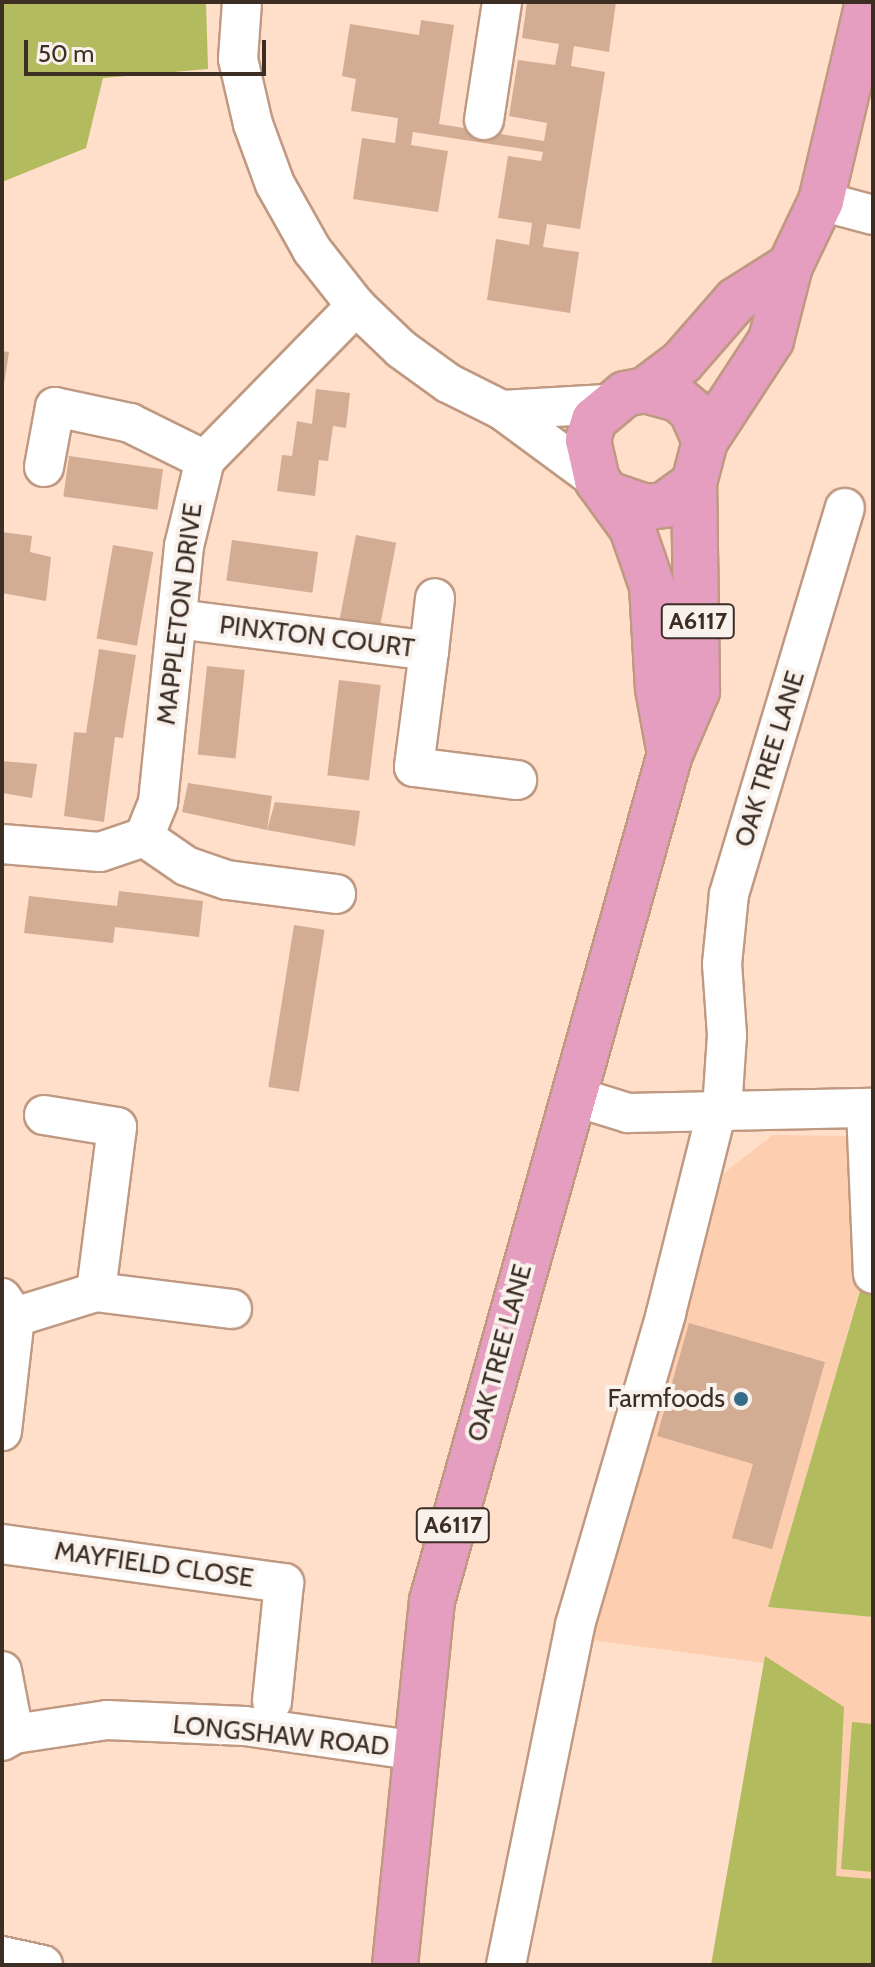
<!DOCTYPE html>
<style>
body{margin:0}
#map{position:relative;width:875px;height:1967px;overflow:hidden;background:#ffdeca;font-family:Cabin,sans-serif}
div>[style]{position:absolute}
.built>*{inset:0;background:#fdceb0}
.green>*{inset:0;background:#b2bb5d}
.building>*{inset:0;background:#d3ac94;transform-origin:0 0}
.roads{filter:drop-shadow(2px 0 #bf9981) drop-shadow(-2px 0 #bf9981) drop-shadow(0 2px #bf9981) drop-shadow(0 -2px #bf9981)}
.minor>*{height:38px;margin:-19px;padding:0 19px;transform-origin:19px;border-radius:19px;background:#fff}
.major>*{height:44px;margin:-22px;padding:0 22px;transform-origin:22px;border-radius:22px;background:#e59ebf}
.dots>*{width:22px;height:22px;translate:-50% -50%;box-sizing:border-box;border:4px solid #f9f1ec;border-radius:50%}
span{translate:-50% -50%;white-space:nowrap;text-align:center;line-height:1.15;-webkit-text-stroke:8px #f9f1ec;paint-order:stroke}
.shield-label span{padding:2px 6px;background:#f9f1ec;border:2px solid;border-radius:6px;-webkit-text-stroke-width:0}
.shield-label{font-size:24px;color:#3d2e24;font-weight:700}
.street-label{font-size:26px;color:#3d2e24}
.poi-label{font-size:26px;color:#3d2e24}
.right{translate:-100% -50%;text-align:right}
.frame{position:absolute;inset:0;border:4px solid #3d2e24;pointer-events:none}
.scale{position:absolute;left:24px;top:40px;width:242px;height:36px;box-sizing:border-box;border:4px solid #3d2e24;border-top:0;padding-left:10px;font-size:24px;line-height:28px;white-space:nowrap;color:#3d2e24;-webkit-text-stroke:6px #f9f1ec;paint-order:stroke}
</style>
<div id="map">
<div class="built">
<i style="clip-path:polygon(773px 1135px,857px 1136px,873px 1291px,859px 1292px,768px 1607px,873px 1617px,873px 1965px,711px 1965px,764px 1663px,593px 1640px,638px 1455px,724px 1173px)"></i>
</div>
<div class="green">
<i style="clip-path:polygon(2px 2px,206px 2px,208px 69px,103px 78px,86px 148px,2px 182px)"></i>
<i style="clip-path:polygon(860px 1291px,873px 1291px,873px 1617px,768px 1607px)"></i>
<i style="clip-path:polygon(765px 1656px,844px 1707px,836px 1876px,873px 1879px,873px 1965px,711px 1965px)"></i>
<i style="clip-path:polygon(852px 1722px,873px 1724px,873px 1872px,841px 1869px)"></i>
</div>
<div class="building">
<i style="clip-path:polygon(527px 2px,616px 2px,609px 52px,574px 46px,571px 66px,605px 72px,580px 229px,547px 224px,543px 247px,579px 252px,570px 313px,487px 300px,496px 239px,529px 245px,532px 223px,498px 218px,508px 156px,541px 161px,543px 152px,413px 132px,411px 145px,448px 151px,438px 212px,353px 199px,362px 138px,395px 143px,398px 118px,351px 111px,356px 79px,342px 76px,350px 24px,419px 35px,421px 20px,454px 25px,439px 124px,544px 141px,547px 123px,509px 116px,518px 60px,555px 65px,559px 44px,522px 38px)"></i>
<i style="clip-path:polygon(2px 351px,9px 352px,4px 384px,2px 384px)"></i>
<i style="clip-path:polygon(316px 389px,350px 393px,346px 428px,333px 426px,328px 461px,319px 460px,315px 496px,277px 491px,282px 455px,292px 456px,297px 421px,312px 424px)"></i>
<i style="left:69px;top:456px;width:95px;height:41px;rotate:8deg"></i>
<i style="clip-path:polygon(2px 532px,32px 536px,30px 552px,51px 557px,46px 601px,2px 593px)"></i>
<i style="left:356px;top:535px;width:41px;height:87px;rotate:11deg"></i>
<i style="left:232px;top:540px;width:87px;height:41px;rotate:8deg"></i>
<i style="left:113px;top:545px;width:41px;height:95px;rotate:10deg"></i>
<i style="clip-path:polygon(99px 649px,136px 655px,123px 738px,115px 737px,104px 822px,64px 816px,74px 732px,86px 733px)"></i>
<i style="left:207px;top:666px;width:38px;height:89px;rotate:6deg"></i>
<i style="left:339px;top:680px;width:42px;height:96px;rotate:7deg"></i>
<i style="clip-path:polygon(2px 761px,37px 764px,32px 798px,2px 793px)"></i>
<i style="clip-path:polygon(188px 783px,272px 796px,267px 830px,182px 812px)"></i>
<i style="clip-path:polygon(275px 802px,360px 811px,355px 846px,267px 830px)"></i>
<i style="clip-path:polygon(119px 891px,203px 901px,199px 937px,115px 927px,113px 943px,24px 933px,29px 896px,117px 906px)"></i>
<i style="left:294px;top:925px;width:31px;height:164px;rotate:9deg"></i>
<i style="clip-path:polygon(689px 1323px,825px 1362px,772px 1549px,732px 1538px,753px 1464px,657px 1436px)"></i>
</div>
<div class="roads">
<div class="minor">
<i style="left:242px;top:2px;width:57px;rotate:94deg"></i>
<i style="left:238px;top:59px;width:67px;rotate:77deg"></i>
<i style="left:253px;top:124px;width:64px;rotate:69.9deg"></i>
<i style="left:275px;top:184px;width:76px;rotate:60.7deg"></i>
<i style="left:312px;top:250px;width:71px;rotate:51.8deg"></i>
<i style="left:356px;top:306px;width:62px;rotate:43.7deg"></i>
<i style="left:401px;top:349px;width:58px;rotate:35.9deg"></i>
<i style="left:448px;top:383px;width:60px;rotate:26.6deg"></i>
<i style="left:502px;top:410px;width:118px;rotate:36.4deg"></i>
<i style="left:484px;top:120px;width:119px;rotate:-81.3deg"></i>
<i style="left:821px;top:201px;width:54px;rotate:15.1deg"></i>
<i style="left:502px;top:410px;width:105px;rotate:-3.3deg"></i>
<i style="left:44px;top:467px;width:61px;rotate:-79.6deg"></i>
<i style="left:55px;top:407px;width:77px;rotate:12deg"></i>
<i style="left:130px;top:423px;width:84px;rotate:26.3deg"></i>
<i style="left:177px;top:619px;width:254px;rotate:7.2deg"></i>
<i style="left:429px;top:651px;width:117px;rotate:97.4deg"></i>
<i style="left:414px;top:767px;width:104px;rotate:7.2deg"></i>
<i style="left:429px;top:651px;width:53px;rotate:-83.5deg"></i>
<i style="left:144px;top:837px;width:51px;rotate:34.6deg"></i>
<i style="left:186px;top:866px;width:43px;rotate:18.9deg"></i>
<i style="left:227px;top:880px;width:110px;rotate:7.3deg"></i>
<i style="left:2px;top:844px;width:98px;rotate:4.7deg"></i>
<i style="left:100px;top:852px;width:46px;rotate:-18.8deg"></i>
<i style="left:144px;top:837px;width:38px;rotate:-68deg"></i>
<i style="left:158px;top:802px;width:257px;rotate:-84.2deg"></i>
<i style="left:184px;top:546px;width:89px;rotate:-76.3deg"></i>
<i style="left:205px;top:460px;width:216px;rotate:-45.6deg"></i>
<i style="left:573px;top:1096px;width:58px;rotate:17.2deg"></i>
<i style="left:628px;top:1113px;width:245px;rotate:-1.2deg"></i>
<i style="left:866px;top:1108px;width:166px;rotate:87.6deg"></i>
<i style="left:722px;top:1110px;width:75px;rotate:-86.2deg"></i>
<i style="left:727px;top:1035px;width:71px;rotate:-94deg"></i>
<i style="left:722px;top:964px;width:70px;rotate:-84.3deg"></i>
<i style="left:729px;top:894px;width:403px;rotate:-73.3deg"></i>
<i style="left:44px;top:1115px;width:74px;rotate:9.3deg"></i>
<i style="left:117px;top:1127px;width:166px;rotate:97.3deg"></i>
<i style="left:2px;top:1298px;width:23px;rotate:56deg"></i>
<i style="left:15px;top:1317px;width:115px;rotate:96.5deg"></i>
<i style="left:15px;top:1317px;width:85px;rotate:-17.2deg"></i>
<i style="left:96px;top:1292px;width:137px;rotate:7.1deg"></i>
<i style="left:2px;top:1544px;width:285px;rotate:7.9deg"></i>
<i style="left:284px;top:1583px;width:119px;rotate:95.8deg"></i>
<i style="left:2px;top:1671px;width:64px;rotate:79.2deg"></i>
<i style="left:2px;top:1741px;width:14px;rotate:-30deg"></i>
<i style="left:14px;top:1734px;width:94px;rotate:-8.6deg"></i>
<i style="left:107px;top:1720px;width:138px;rotate:2.5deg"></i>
<i style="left:245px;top:1726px;width:175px;rotate:8.2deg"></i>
<i style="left:2px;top:1956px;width:42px;rotate:12.4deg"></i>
<i style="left:506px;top:1965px;width:347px;rotate:-78.5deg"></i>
<i style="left:575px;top:1625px;width:325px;rotate:-73.7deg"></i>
<i style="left:666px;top:1313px;width:209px;rotate:-75.9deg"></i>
</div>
<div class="major">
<i style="left:645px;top:390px;width:46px;rotate:-37.1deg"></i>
<i style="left:682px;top:362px;width:82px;rotate:-48.9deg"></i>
<i style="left:736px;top:300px;width:64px;rotate:-32.2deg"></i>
<i style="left:705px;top:441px;width:121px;rotate:-56.8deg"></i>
<i style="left:771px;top:340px;width:76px;rotate:-75.6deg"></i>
<i style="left:790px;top:266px;width:72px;rotate:-64.5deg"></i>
<i style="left:821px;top:201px;width:204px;rotate:-76.7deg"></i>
<i style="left:611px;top:495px;width:37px;rotate:19deg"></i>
<i style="left:646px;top:507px;width:18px;rotate:-6deg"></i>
<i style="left:664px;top:505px;width:37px;rotate:-36deg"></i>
<i style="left:694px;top:483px;width:43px;rotate:-75.3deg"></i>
<i style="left:705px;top:441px;width:34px;rotate:-114deg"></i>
<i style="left:691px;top:410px;width:17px;rotate:-140deg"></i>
<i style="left:678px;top:399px;width:34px;rotate:-165deg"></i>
<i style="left:645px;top:390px;width:20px;rotate:169deg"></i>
<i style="left:625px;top:394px;width:40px;rotate:140deg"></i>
<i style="left:594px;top:420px;width:21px;rotate:107deg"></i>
<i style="left:588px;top:440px;width:41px;rotate:77.3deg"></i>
<i style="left:597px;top:480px;width:59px;rotate:53.9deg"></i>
<i style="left:632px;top:528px;width:61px;rotate:71deg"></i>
<i style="left:652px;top:586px;width:103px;rotate:86.7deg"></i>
<i style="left:658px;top:689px;width:66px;rotate:79.5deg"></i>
<i style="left:395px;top:1965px;width:366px;rotate:-84.2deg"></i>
<i style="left:432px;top:1601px;width:880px;rotate:-74.31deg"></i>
<i style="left:670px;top:754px;width:69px;rotate:-66.8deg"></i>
<i style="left:697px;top:691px;width:208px;rotate:-90.8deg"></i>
</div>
</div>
<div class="dots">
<i style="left:741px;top:1399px;background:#376c88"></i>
</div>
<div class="shield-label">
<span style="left:698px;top:621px">A6117</span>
<span style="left:453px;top:1525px">A6117</span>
</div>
<div class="street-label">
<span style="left:180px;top:614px;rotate:-83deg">MAPPLETON DRIVE</span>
<span style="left:317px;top:637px;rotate:7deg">PINXTON COURT</span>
<span style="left:770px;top:759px;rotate:-73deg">OAK TREE LANE</span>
<span style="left:500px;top:1353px;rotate:-75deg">OAK TREE LANE</span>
<span style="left:154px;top:1565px;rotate:8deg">MAYFIELD CLOSE</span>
<span style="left:281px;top:1736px;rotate:6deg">LONGSHAW ROAD</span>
</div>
<div class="poi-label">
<span class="right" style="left:725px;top:1399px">Farmfoods</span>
</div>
<div class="frame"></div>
<div class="scale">50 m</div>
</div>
